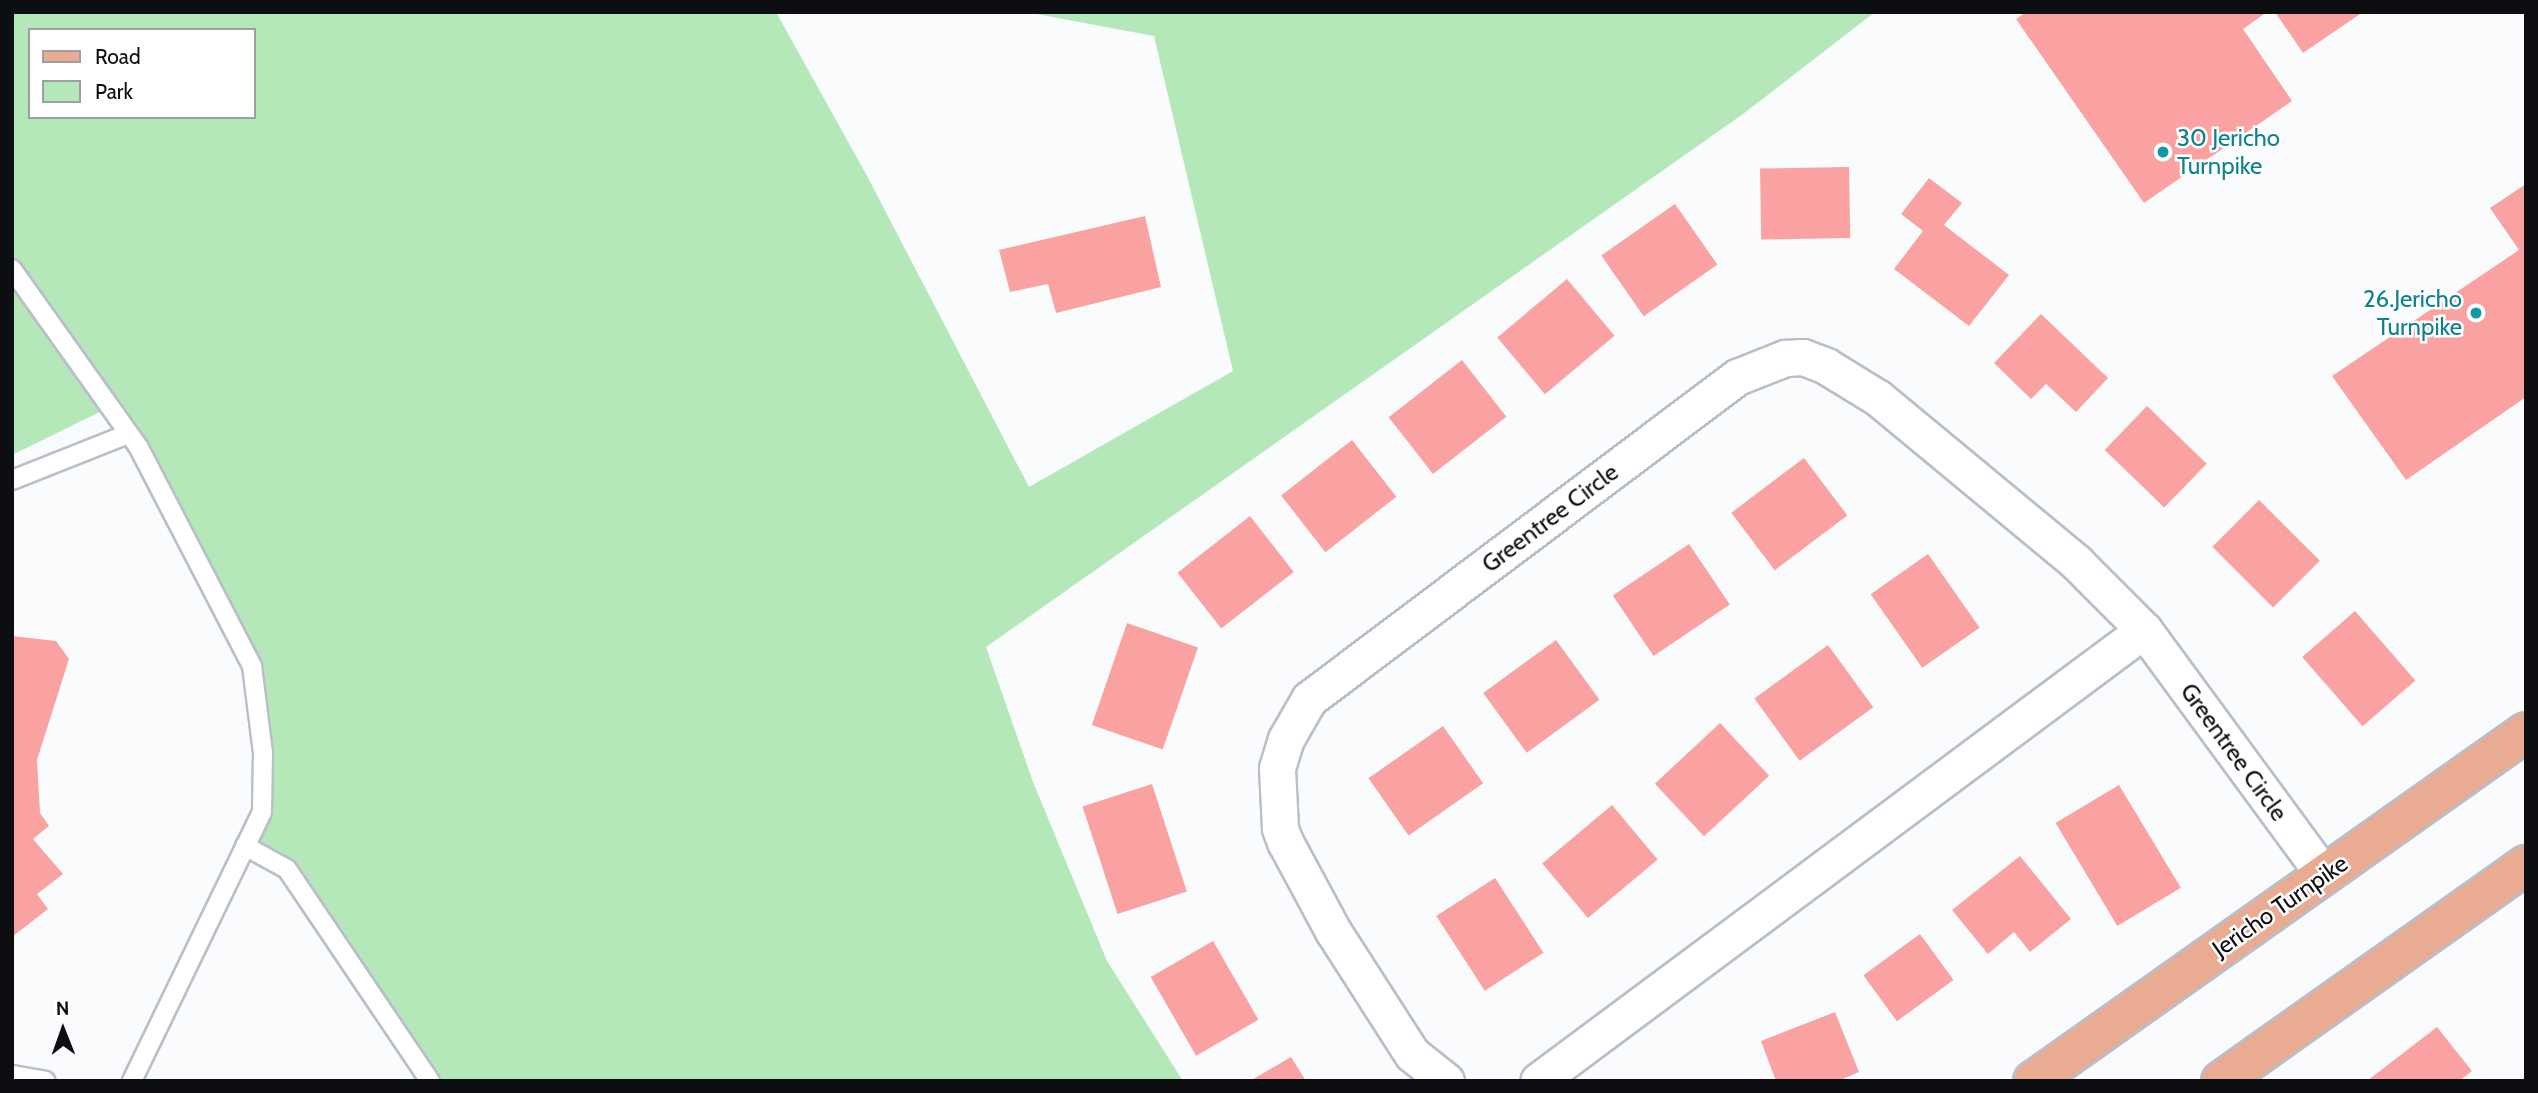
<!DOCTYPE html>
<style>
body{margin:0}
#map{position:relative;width:2538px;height:1093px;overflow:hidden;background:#fafbfd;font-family:Cabin,sans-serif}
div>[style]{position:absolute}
.green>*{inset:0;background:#b4e8b9}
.building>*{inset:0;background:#faa2a1;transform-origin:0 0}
.roads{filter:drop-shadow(2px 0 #babec9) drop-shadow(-2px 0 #babec9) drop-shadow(0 2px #babec9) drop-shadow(0 -2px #babec9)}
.service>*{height:18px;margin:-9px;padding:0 9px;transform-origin:9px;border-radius:9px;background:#fff}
.minor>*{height:35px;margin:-17.5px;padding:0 17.5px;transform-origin:17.5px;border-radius:17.5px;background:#fff}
.primary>*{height:38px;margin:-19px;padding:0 19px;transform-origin:19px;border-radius:19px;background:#e9ab92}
.dots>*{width:19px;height:19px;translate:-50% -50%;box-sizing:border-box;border:4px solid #fff;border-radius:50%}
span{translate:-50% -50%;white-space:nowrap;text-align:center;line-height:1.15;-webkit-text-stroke:5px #fff;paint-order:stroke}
.culture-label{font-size:24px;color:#0d838f}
.left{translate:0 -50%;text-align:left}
.right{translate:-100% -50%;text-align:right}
.street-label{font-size:24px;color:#0d0e12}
.frame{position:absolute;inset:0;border:14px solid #0d0e12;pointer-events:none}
.legend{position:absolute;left:28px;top:28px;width:228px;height:91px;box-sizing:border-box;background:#fff;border:2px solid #9e9fa0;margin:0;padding:9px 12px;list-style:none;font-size:21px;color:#0d0e12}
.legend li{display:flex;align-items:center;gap:14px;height:35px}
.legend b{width:35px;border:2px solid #9e9fa0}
.north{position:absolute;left:28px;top:995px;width:70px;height:70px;-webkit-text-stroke:5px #fff;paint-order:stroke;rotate:359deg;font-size:19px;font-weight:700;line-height:28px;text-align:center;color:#0d0e12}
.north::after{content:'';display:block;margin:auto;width:24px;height:32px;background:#0d0e12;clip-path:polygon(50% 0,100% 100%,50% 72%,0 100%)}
</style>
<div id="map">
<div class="green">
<i style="clip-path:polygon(evenodd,12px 12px,776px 12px,866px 174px,1029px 487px,1233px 371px,1154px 36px,1026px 12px,1875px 12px,1743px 114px,986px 647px,1033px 782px,1107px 961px,1183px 1081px,428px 1081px,357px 965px,247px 829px,266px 769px,241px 657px,110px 407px,12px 455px,12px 12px,30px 30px,254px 30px,254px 117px,30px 117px,30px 30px)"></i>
</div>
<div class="building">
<i style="clip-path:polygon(2026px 12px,2267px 12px,2243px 29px,2292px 101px,2144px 203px,2016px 19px)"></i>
<i style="clip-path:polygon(2275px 12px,2363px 12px,2303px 53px)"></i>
<i style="left:1849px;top:167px;width:71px;height:89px;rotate:89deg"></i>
<i style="clip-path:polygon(1929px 178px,1962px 203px,1944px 225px,2009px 275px,1969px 326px,1894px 269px,1923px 231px,1901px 214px)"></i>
<i style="clip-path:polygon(2526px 184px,2526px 397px,2406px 480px,2332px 376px,2519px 250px,2490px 208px)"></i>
<i style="left:1675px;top:204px;width:74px;height:90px;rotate:55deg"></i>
<i style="clip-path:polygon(1145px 216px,1161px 287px,1056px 313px,1048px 284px,1010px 292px,999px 250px)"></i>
<i style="left:1567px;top:279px;width:74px;height:91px;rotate:50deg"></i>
<i style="clip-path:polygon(2041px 314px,2108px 378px,2076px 412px,2046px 384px,2031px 399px,1994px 363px)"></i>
<i style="left:1462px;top:360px;width:72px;height:93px;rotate:52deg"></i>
<i style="left:2147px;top:406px;width:83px;height:61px;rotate:44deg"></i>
<i style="left:1352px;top:440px;width:72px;height:90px;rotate:52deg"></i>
<i style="left:1804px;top:458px;width:72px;height:91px;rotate:53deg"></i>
<i style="left:2259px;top:500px;width:86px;height:66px;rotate:45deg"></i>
<i style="left:1250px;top:516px;width:71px;height:92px;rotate:52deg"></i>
<i style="left:1689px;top:544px;width:73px;height:92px;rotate:56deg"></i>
<i style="left:1928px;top:554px;width:90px;height:70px;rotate:55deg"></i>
<i style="left:2355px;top:611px;width:92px;height:70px;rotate:49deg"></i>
<i style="left:1127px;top:623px;width:75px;height:108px;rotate:19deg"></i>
<i style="clip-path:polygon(12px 636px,56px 641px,69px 659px,37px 760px,40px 813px,49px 826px,33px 839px,63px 874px,37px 894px,48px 909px,12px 937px)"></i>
<i style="left:1556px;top:640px;width:74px;height:90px;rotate:54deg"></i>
<i style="left:1828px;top:645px;width:77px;height:91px;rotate:54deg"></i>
<i style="left:1720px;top:723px;width:72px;height:89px;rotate:47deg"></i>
<i style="left:1443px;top:726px;width:70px;height:91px;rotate:55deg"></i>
<i style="left:1152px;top:784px;width:113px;height:73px;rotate:72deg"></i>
<i style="left:2119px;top:785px;width:120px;height:74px;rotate:59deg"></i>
<i style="left:1612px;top:805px;width:71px;height:91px;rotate:50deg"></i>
<i style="clip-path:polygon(2020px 856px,2071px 919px,2030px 952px,2014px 932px,1988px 954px,1952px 910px)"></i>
<i style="left:1495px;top:878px;width:89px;height:70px;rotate:57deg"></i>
<i style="left:1920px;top:934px;width:57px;height:70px;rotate:54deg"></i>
<i style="left:1213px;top:941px;width:91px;height:72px;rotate:60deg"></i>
<i style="clip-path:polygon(1835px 1012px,1859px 1072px,1838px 1081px,1776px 1081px,1761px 1041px)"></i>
<i style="clip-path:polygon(2437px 1027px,2472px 1071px,2459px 1081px,2367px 1081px)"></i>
<i style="clip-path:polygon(1291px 1057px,1306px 1081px,1250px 1081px)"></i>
</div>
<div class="roads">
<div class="service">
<i style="left:12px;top:269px;width:219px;rotate:54.6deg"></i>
<i style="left:139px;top:448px;width:246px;rotate:62.6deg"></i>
<i style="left:252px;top:666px;width:88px;rotate:82.8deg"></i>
<i style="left:263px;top:753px;width:59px;rotate:91deg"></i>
<i style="left:262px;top:812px;width:299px;rotate:115.8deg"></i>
<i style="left:12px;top:480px;width:125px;rotate:-21.6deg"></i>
<i style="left:245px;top:846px;width:48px;rotate:28.7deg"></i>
<i style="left:287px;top:869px;width:256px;rotate:56deg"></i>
<i style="left:12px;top:1075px;width:34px;rotate:10deg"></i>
</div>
<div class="minor">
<i style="left:2144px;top:630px;width:304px;rotate:53.7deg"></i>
<i style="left:1446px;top:1081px;width:43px;rotate:-141.5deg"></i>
<i style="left:1412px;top:1054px;width:146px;rotate:-122.7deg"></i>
<i style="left:1333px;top:931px;width:101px;rotate:-118.3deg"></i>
<i style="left:1285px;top:842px;width:15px;rotate:-110deg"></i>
<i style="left:1280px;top:828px;width:60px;rotate:-92.9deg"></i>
<i style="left:1277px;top:768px;width:30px;rotate:-73deg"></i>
<i style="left:1286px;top:739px;width:46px;rotate:-60.1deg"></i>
<i style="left:1309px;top:699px;width:536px;rotate:-36.96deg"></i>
<i style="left:1737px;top:377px;width:52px;rotate:-21.6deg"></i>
<i style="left:1785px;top:358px;width:18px;rotate:-3deg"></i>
<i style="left:1803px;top:357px;width:25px;rotate:21deg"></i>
<i style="left:1826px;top:366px;width:61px;rotate:31.6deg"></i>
<i style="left:1878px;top:398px;width:257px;rotate:39.6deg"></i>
<i style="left:2076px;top:562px;width:96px;rotate:45deg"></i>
<i style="left:2144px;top:630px;width:755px;rotate:143.34deg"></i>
</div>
<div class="primary">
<i style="left:2033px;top:1081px;width:604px;rotate:-35.3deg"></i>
<i style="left:2221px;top:1081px;width:374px;rotate:-35.3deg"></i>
</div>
</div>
<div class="dots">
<i style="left:2163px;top:152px;background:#0f9aa8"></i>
<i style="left:2476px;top:313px;background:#0f9aa8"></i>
</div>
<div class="culture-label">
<span class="left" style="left:2177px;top:152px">30 Jericho<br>Turnpike</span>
<span class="right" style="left:2462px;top:313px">26.Jericho<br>Turnpike</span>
</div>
<div class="street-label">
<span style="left:1550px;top:518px;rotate:-37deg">Greentree Circle</span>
<span style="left:2234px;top:752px;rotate:54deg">Greentree Circle</span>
<span style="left:2280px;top:906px;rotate:-35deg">Jericho Turnpike</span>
</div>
<div class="frame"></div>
<ul class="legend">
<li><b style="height:9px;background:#e9ab92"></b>Road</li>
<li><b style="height:19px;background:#b4e8b9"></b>Park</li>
</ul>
<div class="north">N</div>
</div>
